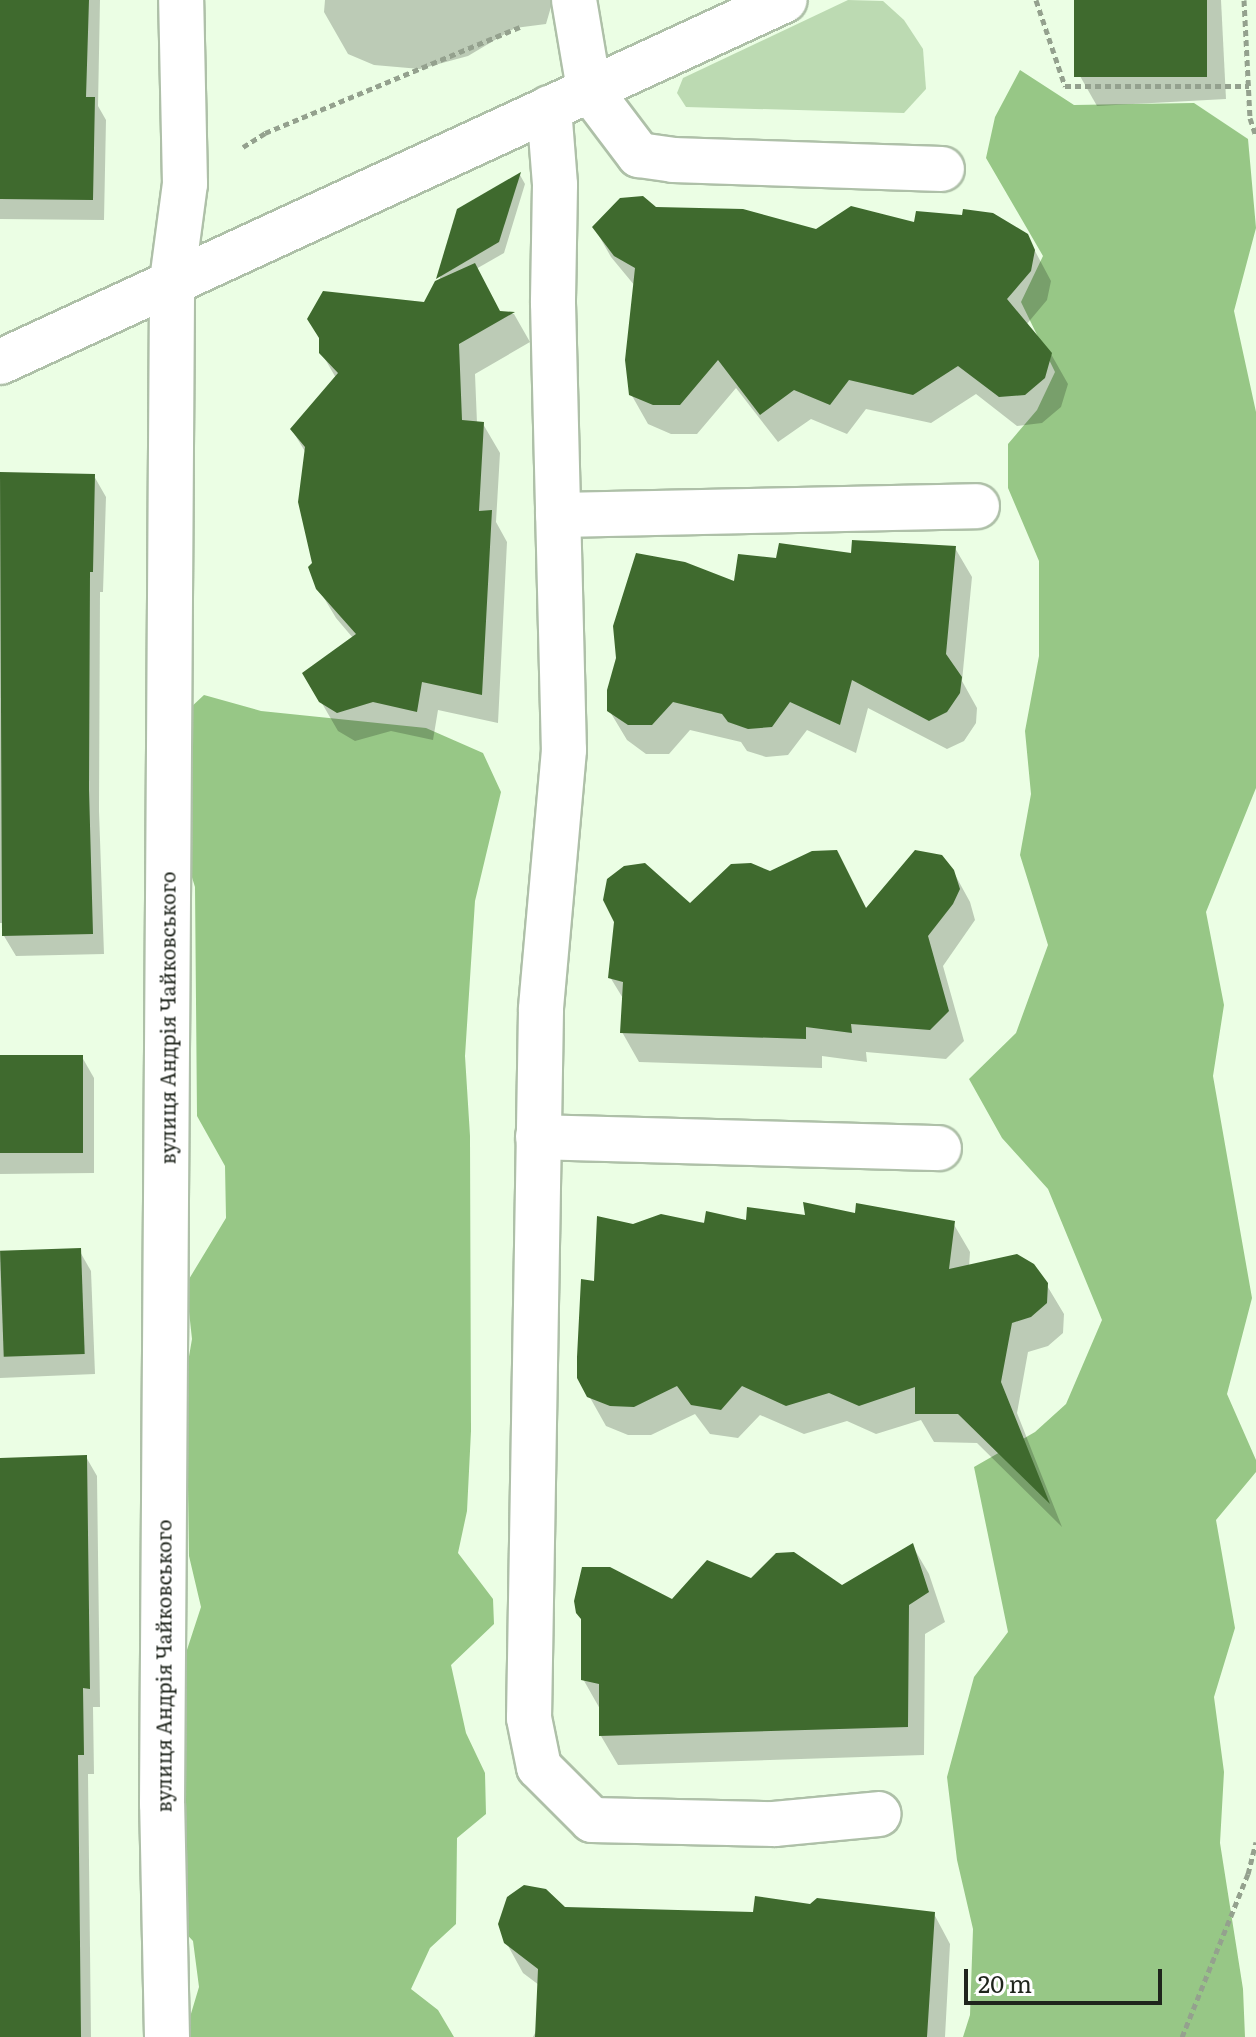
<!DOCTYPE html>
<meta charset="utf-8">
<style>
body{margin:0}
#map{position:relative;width:1256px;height:2037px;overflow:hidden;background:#ebfee4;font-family:Literata,serif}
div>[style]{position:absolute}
.green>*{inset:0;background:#bcdab2}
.forest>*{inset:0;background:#97c786}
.shadow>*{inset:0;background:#0003}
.building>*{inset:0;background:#3f6a2e;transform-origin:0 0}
.path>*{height:5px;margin-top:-2.5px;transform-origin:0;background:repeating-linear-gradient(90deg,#94a18e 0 6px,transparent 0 10px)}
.roads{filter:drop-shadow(2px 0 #aec0a8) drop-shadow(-2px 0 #aec0a8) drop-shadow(0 2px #aec0a8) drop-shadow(0 -2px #aec0a8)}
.minor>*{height:44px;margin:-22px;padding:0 22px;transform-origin:22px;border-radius:22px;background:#fff}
span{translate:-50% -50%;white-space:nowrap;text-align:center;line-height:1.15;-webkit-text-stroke:8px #fff;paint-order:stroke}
.street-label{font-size:20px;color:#1f251c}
.scale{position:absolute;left:964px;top:1969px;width:198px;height:36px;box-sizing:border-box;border:4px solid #1f251c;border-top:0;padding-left:10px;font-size:24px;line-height:28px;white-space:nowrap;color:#1f251c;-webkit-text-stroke:6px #fff;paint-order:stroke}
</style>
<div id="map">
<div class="green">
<i style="clip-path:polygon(848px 0,883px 1px,904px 20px,923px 49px,926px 89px,904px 113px,686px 107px,677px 93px,683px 78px)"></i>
</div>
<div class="forest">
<i style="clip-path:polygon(1020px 70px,1074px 105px,1194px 103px,1248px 139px,1256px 228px,1234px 311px,1256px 412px,1256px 788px,1206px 912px,1224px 1005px,1213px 1076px,1252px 1298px,1227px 1394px,1256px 1460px,1256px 1472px,1216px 1520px,1235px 1628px,1214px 1697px,1224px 1772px,1220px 1843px,1243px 1989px,1245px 2037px,963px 2037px,970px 2015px,973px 1929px,957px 1860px,947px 1777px,974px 1677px,1008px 1632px,974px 1467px,1035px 1432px,1066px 1404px,1102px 1320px,1048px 1189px,1002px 1138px,969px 1079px,1016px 1033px,1048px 945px,1020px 855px,1031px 794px,1025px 731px,1039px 656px,1039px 561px,1008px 488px,1008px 444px,1037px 410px,1055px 372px,1021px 302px,1043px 256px,986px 158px,995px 117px)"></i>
<i style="clip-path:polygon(204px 695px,261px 711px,426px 728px,483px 753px,501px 792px,475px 901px,465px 1056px,470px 1136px,471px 1431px,467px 1511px,458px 1553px,493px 1599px,494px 1624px,451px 1665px,466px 1733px,485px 1773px,486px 1814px,457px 1838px,456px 1924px,430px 1948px,411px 1989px,438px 2010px,454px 2037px,184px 2037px,199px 1987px,193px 1941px,153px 1898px,184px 1659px,201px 1607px,189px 1556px,188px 1486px,180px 1409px,192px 1339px,186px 1284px,226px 1218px,225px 1166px,197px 1116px,195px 887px,161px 778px,159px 737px)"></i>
</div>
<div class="shadow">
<i style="clip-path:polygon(0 0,100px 0,98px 106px,106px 120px,104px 220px,0 219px)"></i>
<i style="clip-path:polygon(325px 0,553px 0,546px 24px,515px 28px,468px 56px,420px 69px,374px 65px,348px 54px,324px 12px)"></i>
<i style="clip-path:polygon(1076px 0,1221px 0,1226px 99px,1097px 106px,1080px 76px)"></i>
<i style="clip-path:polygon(520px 175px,525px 184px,504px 253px,476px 269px,500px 313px,514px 314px,530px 342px,475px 374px,477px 423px,483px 424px,500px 453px,496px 522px,507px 542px,498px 723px,438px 710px,433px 740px,391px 731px,355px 741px,338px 731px,305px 674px,353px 638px,336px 618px,318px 588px,306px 453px,292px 430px,336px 378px,321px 352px,426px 305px,439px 281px,459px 210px)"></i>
<i style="clip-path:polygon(655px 209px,816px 231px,915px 224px,1027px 236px,1051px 281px,1047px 300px,1026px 325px,1051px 354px,1068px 384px,1061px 407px,1042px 423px,1017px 426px,976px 394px,931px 423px,866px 409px,847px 434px,811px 419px,778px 442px,736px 388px,697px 434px,671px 434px,648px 424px,631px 394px,635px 286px,611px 257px,594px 227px)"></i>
<i style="clip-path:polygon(0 474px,94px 476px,106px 497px,103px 592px,100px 592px,99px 811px,104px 954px,16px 956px,4px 936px,4px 923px,0 923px)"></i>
<i style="clip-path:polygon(955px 548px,972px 577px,962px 681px,977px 708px,976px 723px,964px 741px,947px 749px,868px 708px,856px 753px,807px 730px,788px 755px,766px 757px,747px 751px,741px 742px,690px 730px,669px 754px,646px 754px,627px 740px,609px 710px,735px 584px,778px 560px)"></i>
<i style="clip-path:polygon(836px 852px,867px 910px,953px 871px,970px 902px,975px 920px,943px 966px,964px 1041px,946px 1059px,866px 1052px,867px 1062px,822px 1056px,822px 1068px,639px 1062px,622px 1032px,624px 1000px,610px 977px,690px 906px,770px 873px)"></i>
<i style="clip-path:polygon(82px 1057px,94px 1078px,94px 1173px,0 1174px,0 1058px)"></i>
<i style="clip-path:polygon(857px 1215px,953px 1223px,970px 1252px,969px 1267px,1046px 1284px,1064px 1314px,1063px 1333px,1048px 1346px,1028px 1352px,1017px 1413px,1062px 1527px,977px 1443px,934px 1442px,921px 1420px,876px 1434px,847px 1421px,804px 1434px,760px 1415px,738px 1438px,710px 1434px,695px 1414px,651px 1435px,628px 1435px,606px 1426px,579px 1378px,596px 1283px,633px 1226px)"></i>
<i style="clip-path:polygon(79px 1250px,91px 1271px,95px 1374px,0 1378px,0 1253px)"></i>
<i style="clip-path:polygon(86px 1457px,97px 1476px,100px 1707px,93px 1707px,94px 1774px,88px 1774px,91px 2037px,0 2037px,0 1460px)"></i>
<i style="clip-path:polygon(912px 1545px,929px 1574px,945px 1622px,925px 1634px,924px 1755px,618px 1765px,601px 1736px,600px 1709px,583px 1679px,672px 1601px,752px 1580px,842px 1587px)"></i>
<i style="clip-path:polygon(810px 1906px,934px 1914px,950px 1944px,945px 2037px,533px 2037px,537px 2029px,539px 1985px,523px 1973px,506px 1942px,564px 1909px,755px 1914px)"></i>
</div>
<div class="building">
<i style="clip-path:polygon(0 0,89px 0,86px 97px,95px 97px,93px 200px,0 199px)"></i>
<i style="left:1074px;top:0;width:133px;height:77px"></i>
<i style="clip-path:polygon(521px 172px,499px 242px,436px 279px,457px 209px)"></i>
<i style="clip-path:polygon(643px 196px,656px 207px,743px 209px,816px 229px,851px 206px,914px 222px,916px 211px,962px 215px,963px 209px,993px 213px,1028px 234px,1035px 250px,1031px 271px,1007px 299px,1052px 353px,1045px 378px,1025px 395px,999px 397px,958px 366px,913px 395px,849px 380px,830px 405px,794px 390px,760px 415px,718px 360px,680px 405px,653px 405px,629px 395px,625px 360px,635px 268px,614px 256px,592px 227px,620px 198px)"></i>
<i style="clip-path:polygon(475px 263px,500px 311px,515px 312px,459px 344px,462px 420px,484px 422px,479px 511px,492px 510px,482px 695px,422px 682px,417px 712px,373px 702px,337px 713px,319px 702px,302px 673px,356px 634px,316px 589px,308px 567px,312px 563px,298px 502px,305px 447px,290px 429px,338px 373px,319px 353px,319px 338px,307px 319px,323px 291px,424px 302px,435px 281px)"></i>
<i style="clip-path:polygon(0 472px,95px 474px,93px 572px,90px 572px,89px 789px,93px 934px,2px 936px)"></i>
<i style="clip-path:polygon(852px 540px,956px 546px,946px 654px,962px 677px,960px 693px,947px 712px,929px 721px,852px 680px,840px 725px,790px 702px,772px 727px,748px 729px,728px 722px,722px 714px,673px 702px,652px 725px,628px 725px,607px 711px,607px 690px,616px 658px,613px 626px,636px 553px,685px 562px,734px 581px,738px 554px,776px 558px,779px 543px,851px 553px)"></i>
<i style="clip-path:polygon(837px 850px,866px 908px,915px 850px,942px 855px,954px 870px,960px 889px,953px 904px,928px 936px,949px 1011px,930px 1030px,851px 1024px,852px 1033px,806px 1027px,806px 1039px,620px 1033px,623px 982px,608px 978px,614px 922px,603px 900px,607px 879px,624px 866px,645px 863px,690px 903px,731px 864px,751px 863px,770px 871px,812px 851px)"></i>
<i style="left:83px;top:1055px;width:98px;height:83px;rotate:90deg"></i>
<i style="clip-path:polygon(803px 1202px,855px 1213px,856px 1203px,955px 1221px,949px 1269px,1017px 1254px,1034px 1264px,1048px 1283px,1047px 1303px,1031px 1317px,1012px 1323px,1001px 1382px,1050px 1504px,958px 1414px,915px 1414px,915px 1387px,859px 1406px,829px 1393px,786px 1406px,742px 1386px,721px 1410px,691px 1405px,677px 1386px,634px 1407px,610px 1406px,587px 1397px,577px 1378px,577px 1357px,581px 1279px,594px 1281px,597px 1216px,633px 1224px,661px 1214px,704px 1223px,706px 1211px,746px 1220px,747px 1207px,805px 1215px)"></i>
<i style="left:81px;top:1248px;width:106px;height:81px;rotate:88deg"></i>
<i style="clip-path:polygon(87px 1455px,90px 1689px,83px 1688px,84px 1755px,78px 1755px,81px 2037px,0 2037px,0 1458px)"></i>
<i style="clip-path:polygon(913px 1543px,929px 1592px,909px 1605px,908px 1727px,599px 1736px,599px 1684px,581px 1680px,581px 1619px,576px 1613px,574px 1601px,582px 1567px,610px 1567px,672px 1599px,707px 1560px,751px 1578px,776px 1553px,794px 1552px,842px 1585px)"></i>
<i style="clip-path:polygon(524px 1885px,546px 1889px,565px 1907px,753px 1912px,755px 1896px,810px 1904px,817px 1898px,935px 1912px,927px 2037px,535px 2037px,538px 1969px,504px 1943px,498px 1924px,507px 1897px)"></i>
</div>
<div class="path">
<i style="left:1036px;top:0;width:91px;rotate:71.4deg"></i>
<i style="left:1065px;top:86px;width:184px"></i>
<i style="left:1244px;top:0;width:118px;rotate:87.1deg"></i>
<i style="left:1250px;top:118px;width:19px;rotate:72deg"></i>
<i style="left:243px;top:147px;width:26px;rotate:-32deg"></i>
<i style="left:265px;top:133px;width:276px;rotate:-22.6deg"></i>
<i style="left:1182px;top:2037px;width:176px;rotate:-68deg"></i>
<i style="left:1248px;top:1874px;width:33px;rotate:-76deg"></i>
</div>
<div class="roads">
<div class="minor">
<i style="left:574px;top:0;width:90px;rotate:80.4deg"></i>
<i style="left:589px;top:89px;width:83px;rotate:52.9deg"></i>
<i style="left:639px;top:155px;width:34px;rotate:8deg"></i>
<i style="left:673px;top:160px;width:269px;rotate:1.9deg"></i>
<i style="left:549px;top:108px;width:77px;rotate:85.5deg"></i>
<i style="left:555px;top:185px;width:118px;rotate:91deg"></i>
<i style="left:553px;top:303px;width:447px;rotate:88.6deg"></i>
<i style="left:564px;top:750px;width:261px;rotate:95.1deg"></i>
<i style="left:541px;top:1010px;width:708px;rotate:90.97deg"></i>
<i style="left:529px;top:1718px;width:50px;rotate:78.5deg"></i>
<i style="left:539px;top:1767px;width:75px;rotate:45deg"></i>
<i style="left:592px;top:1820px;width:182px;rotate:1.3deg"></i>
<i style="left:774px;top:1824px;width:105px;rotate:-5.4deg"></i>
<i style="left:0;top:362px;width:864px;rotate:-24.76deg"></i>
<i style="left:558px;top:515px;width:419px;rotate:-1.2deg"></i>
<i style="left:538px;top:1137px;width:401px;rotate:1.6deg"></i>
<i style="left:167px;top:2037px;width:233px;rotate:-91.2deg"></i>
<i style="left:162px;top:1804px;width:1523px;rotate:-89.62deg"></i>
<i style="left:172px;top:281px;width:98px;rotate:-82.4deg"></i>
<i style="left:185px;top:184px;width:184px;rotate:-91.2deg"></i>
</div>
</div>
<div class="street-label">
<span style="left:167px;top:1018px;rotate:-90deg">вулиця Андрія Чайковського</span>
<span style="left:163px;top:1666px;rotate:-90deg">вулиця Андрія Чайковського</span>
</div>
<div class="scale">20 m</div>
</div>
